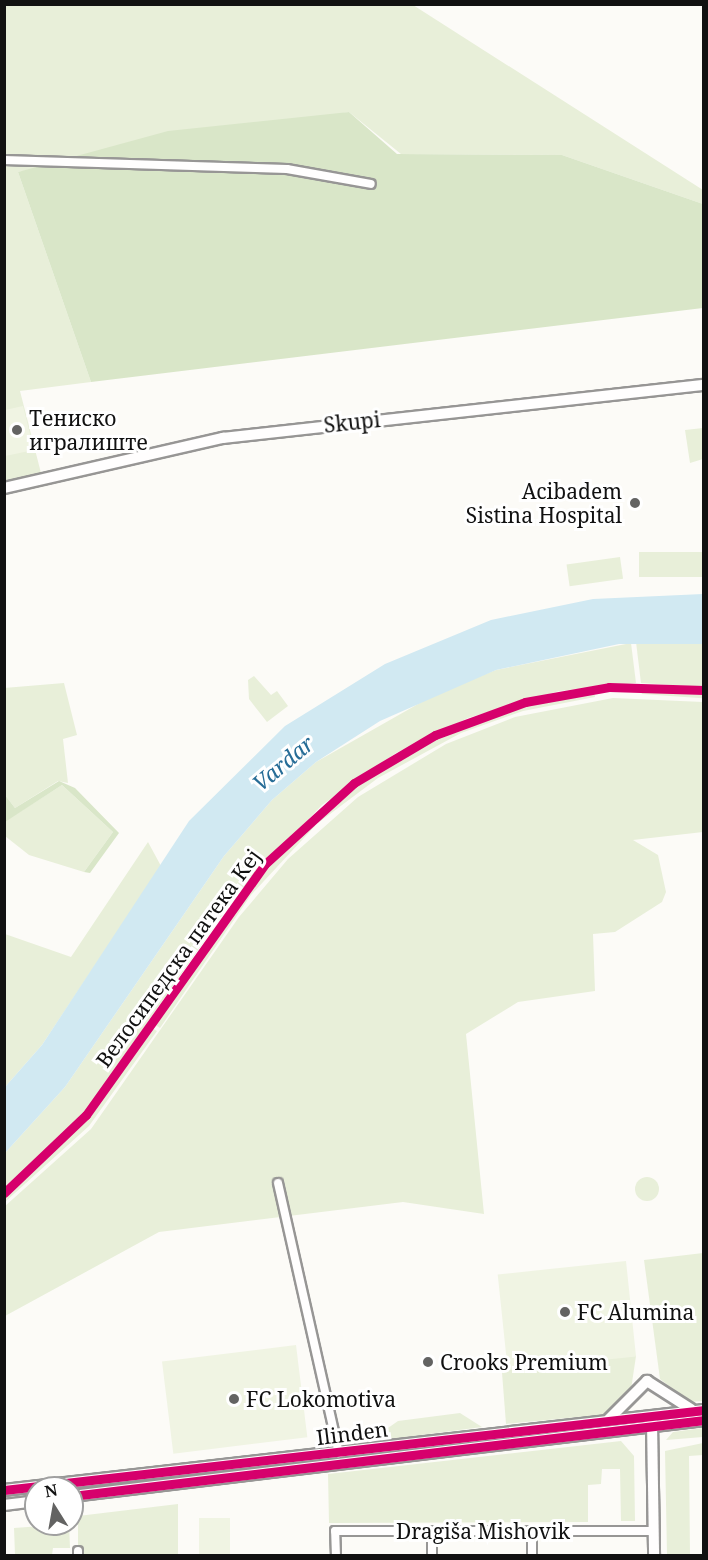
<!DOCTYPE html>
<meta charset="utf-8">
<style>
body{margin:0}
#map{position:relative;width:708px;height:1560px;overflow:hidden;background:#fcfbf7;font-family:"Noto Serif",serif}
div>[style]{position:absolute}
.green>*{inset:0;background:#e8efd9;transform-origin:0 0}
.round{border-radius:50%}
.forest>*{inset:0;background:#d9e6c8}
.pitch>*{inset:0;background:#f0f4e3;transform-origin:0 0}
.water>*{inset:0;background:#d1e9f2}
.roads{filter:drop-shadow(2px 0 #979695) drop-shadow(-2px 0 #979695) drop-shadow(0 2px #979695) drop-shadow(0 -2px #979695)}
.minor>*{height:8px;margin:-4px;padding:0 4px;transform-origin:4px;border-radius:4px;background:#fffefe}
.tertiary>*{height:10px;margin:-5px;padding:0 5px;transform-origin:5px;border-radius:5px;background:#fffefe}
.cycleway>*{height:9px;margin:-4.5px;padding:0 4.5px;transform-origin:4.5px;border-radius:4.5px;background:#d6006c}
.dots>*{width:16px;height:16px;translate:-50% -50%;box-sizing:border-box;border:3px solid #fff;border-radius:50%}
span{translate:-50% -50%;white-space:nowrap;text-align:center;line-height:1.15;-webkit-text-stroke:6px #fff;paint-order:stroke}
.poi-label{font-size:21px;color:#111}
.left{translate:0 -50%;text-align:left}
.right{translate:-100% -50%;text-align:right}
.street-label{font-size:21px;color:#111}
.water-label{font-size:22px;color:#266c96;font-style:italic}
.frame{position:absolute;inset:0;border:6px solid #111;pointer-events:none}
.north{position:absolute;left:24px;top:1476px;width:60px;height:60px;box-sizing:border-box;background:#fff;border:2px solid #a0a0a0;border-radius:50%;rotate:349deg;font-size:16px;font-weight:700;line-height:24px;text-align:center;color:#111}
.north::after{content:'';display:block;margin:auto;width:21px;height:27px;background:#636362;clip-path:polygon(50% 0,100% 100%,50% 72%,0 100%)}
</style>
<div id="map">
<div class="green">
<i style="clip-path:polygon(4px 5px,413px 5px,703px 190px,703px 204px,562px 155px,401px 154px,349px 112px,18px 172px,91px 382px,20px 391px,41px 473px,5px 481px)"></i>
<i style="clip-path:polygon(703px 428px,703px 459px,690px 463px,685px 430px)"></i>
<i style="left:703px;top:552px;width:25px;height:64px;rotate:90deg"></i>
<i style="left:620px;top:557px;width:22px;height:54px;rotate:82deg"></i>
<i style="clip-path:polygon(636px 642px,703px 644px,703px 687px,641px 683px)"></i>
<i style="clip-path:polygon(631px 643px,636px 683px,559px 691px,468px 718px,396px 753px,322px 805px,237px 894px,80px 1119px,5px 1190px,5px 1153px,65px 1087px,224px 856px,272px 800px,316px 762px,441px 691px,496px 670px)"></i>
<i style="clip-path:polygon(254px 676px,271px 695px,277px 691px,288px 706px,267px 722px,249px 699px,248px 680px)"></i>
<i style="clip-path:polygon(64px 683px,77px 735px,63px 739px,68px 783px,58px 781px,15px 808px,5px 795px,4px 688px)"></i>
<i style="left:642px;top:688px;width:61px;height:6px;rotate:4deg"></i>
<i style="clip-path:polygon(594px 691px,595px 697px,523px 711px,461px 733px,378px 778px,318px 823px,314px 819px,383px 767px,451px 731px,525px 704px)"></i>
<i style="clip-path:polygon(613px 698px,703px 702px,703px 832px,633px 840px,658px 855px,666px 892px,662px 902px,615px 932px,593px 934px,595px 991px,518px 1002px,466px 1034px,484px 1214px,403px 1202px,159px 1232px,5px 1316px,4px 1207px,91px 1129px,239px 917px,288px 859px,358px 797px,446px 744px,515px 717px)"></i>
<i style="clip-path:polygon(62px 785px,113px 832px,84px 872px,29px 855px,5px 836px,4px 822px)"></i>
<i style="clip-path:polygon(311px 821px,315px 826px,251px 895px,160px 1028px,154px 1024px,243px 895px)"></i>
<i style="clip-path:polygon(148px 842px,161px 866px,42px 1045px,5px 1087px,5px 934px,71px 957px)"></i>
<i style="clip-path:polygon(152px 1028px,157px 1031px,89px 1126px,5px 1202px,5px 1195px,89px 1116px)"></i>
<i class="round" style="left:635px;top:1177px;width:24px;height:24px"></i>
<i style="clip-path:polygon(703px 1253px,703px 1401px,689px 1402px,660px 1379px,644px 1260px)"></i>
<i style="clip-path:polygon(636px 1356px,630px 1396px,609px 1414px,506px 1424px,501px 1360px)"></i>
<i style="clip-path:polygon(460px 1413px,482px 1427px,368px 1442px,398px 1421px)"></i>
<i style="clip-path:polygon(703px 1428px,703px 1437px,666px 1440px,673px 1432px)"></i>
<i style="clip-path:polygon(621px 1441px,634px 1456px,635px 1521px,621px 1521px,620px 1469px,602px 1469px,601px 1484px,588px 1485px,588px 1522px,329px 1523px,328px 1474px)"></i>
<i style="clip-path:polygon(703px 1443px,703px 1455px,689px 1456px,690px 1555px,667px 1555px,665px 1451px)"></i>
<i style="clip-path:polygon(323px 1459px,323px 1463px,72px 1492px,72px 1489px)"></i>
<i style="clip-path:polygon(178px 1504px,178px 1555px,78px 1556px,78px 1516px)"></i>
<i style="clip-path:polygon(69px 1524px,70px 1548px,53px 1548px,52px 1555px,15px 1555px,14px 1528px)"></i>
</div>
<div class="forest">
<i style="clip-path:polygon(349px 112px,397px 154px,562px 155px,703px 204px,703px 308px,91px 382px,18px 172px,168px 131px)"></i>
<i style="clip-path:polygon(59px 781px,75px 788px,119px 833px,90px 873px,84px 872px,113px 832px,62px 785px,5px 822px,5px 795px,15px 808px)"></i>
</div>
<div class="pitch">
<i style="clip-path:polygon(23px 406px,34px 450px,5px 456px,5px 410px)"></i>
<i style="left:626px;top:1261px;width:96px;height:129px;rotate:84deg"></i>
<i style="left:296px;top:1345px;width:93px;height:135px;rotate:83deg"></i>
<i style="left:199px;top:1518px;width:31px;height:37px"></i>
</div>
<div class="water">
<i style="clip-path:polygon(703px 594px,703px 644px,619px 644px,496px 670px,380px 721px,316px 762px,272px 800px,224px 856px,65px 1087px,5px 1153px,5px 1087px,42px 1045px,189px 821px,285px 726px,385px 664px,491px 620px,593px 599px)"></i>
</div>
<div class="roads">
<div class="minor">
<i style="left:4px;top:160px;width:283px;rotate:1.8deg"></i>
<i style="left:287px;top:169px;width:85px;rotate:10.1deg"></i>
<i style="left:278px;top:1183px;width:277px;rotate:77.3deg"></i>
<i style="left:432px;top:1531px;width:25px;rotate:90deg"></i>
<i style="left:532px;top:1531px;width:25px;rotate:90deg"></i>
<i style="left:78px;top:1556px;width:5px;rotate:-90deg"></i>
<i style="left:336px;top:1556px;width:25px;rotate:-92deg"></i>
<i style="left:335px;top:1531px;width:319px"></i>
</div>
<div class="tertiary">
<i style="left:4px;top:488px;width:225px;rotate:-12.9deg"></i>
<i style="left:223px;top:438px;width:484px;rotate:-6.3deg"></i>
<i style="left:609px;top:1419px;width:54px;rotate:-45deg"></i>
<i style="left:647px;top:1381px;width:52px;rotate:32.5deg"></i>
<i style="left:652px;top:1422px;width:134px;rotate:89.1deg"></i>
<i style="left:4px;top:1490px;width:705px;rotate:-6.52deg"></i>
<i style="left:72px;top:1496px;width:637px;rotate:-6.86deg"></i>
<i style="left:4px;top:1505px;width:32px;rotate:-7deg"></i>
</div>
</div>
<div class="cycleway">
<i style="left:4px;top:1193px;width:113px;rotate:-43.6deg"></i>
<i style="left:86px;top:1115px;width:308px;rotate:-54.5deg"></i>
<i style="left:265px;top:864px;width:120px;rotate:-42.3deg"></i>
<i style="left:354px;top:783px;width:94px;rotate:-30.7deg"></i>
<i style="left:435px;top:735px;width:96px;rotate:-20.1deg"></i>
<i style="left:525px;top:702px;width:85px;rotate:-10.1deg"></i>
<i style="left:609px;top:687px;width:95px;rotate:1.8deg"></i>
<i style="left:4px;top:1490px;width:705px;rotate:-6.52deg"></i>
<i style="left:72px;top:1496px;width:637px;rotate:-6.86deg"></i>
</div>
<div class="dots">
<i style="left:17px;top:430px;background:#636362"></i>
<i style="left:635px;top:503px;background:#636362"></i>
<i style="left:565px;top:1312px;background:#636362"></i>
<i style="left:428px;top:1362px;background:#636362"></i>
<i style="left:234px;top:1399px;background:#636362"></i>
</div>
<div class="poi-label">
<span class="left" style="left:29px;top:430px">Тениско<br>игралиште</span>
<span class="right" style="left:622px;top:503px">Acibadem<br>Sistina Hospital</span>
<span class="left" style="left:577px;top:1312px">FC Alumina</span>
<span class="left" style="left:440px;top:1362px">Crooks Premium</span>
<span class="left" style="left:246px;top:1399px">FC Lokomotiva</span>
</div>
<div class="street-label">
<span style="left:352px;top:422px;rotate:-6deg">Skupi</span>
<span style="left:178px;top:958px;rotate:-54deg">Велосипедска патека Кеј</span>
<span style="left:352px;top:1433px;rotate:-7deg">Ilinden</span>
<span style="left:483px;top:1531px">Dragiša Mishovik</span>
</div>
<div class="water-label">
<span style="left:283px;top:763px;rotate:-40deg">Vardar</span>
</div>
<div class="frame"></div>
<div class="north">N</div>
</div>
